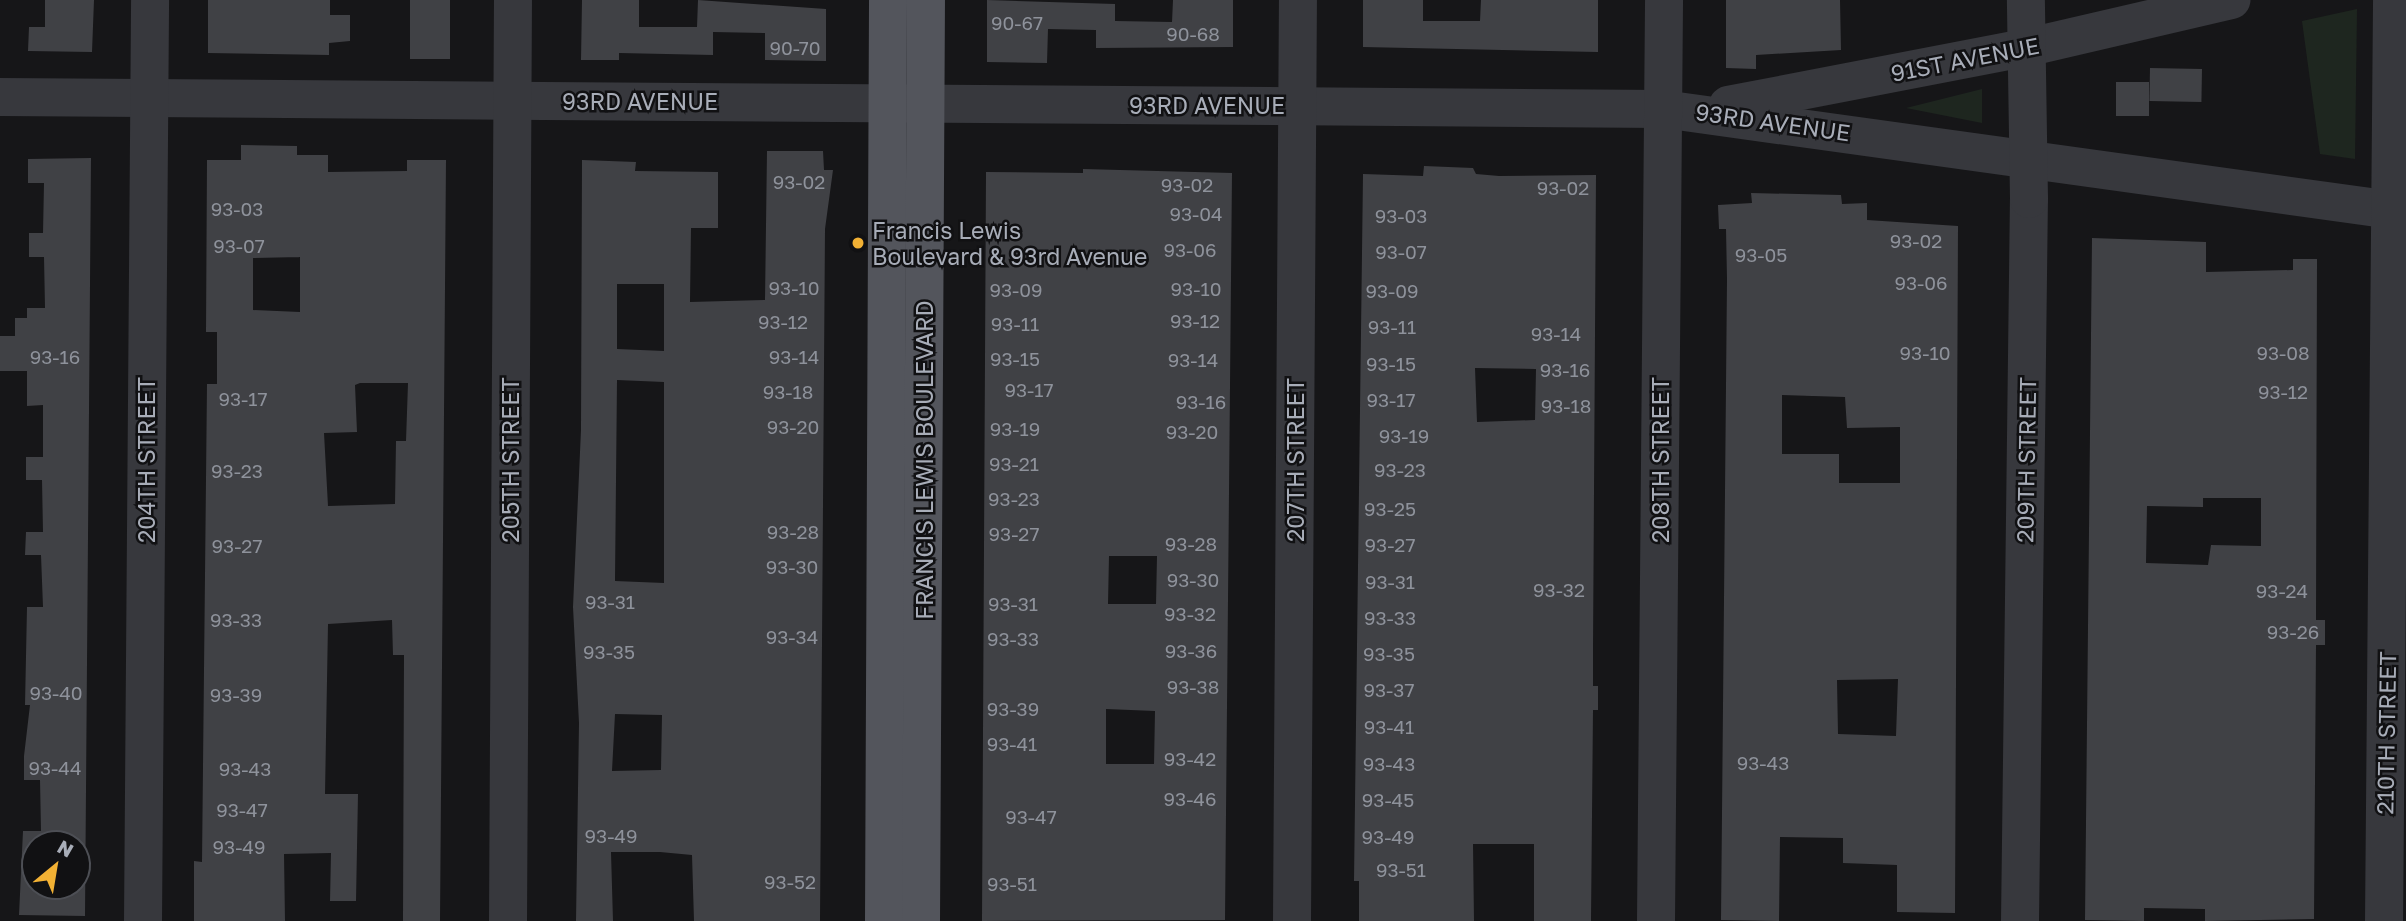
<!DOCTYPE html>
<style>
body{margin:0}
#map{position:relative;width:2406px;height:921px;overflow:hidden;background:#161618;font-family:"Golos Text",sans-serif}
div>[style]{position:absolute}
.green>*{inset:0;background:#1e261f}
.building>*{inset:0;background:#404145;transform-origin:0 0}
.minor>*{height:38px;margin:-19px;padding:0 19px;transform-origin:19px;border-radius:19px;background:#37383d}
.major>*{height:38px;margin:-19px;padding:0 19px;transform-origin:19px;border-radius:19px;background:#53555c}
.dots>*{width:19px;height:19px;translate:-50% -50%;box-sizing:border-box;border:4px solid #111113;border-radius:50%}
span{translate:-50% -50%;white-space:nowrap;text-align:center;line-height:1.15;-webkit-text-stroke:5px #111113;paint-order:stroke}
.number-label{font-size:19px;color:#8e929b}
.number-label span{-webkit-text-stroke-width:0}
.street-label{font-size:23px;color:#a8adb8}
.poi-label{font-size:23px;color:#a8adb8}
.left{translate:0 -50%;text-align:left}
.north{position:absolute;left:21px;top:830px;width:70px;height:70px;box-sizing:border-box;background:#111113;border:2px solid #4d4f55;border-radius:50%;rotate:30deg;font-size:19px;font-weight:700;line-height:28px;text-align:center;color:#a8adb8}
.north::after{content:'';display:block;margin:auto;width:24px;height:32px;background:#f2b134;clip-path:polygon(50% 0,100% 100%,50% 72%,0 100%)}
</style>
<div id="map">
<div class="green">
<i style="clip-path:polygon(2357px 9px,2355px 159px,2320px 154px,2302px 21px)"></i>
<i style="clip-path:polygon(1982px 89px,1982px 123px,1906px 108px)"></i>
</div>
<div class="building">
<i style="clip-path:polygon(45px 0,94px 0,92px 52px,28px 51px,29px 27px,45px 27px)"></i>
<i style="clip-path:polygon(208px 0,330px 0,330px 15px,350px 15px,350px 41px,329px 43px,329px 55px,208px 53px)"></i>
<i style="left:410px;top:0;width:40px;height:59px"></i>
<i style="clip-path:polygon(582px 0,639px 0,639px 27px,697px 27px,698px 0,826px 9px,826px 61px,765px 60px,765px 33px,713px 32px,713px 55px,619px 53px,619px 60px,581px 60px)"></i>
<i style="clip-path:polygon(987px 0,1115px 4px,1115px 21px,1172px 22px,1173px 0,1233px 0,1233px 47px,1096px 48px,1096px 30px,1048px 29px,1047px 63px,987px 62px)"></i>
<i style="clip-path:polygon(1363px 0,1423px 0,1423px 21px,1480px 21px,1481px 0,1598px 0,1598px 52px,1363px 47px)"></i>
<i style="clip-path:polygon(1726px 0,1840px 0,1841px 50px,1756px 55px,1756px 69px,1726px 68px)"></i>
<i style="left:2150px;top:68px;width:52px;height:33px;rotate:1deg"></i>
<i style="left:2116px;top:82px;width:33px;height:34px"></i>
<i style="clip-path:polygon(evenodd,241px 145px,297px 146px,297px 155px,328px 155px,328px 172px,407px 171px,407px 160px,446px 160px,440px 921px,403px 921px,404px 655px,393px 655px,392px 620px,328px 624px,325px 794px,358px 794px,356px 901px,330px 901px,331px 853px,284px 854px,285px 921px,194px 921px,194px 861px,202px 862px,207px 384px,217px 384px,217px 332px,206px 332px,207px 160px,241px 160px,241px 145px,300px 257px,300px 312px,253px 310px,253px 258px,300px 257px,241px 145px,360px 383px,408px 383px,406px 441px,396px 441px,395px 504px,328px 506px,324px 433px,357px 432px,355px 385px,360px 383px)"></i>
<i style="clip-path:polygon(evenodd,767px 151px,823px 151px,824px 170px,833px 170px,825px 229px,820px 921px,694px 921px,692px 855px,660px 852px,611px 852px,613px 921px,576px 921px,579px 723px,573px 607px,581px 430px,582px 160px,636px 162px,635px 171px,718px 172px,718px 228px,691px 228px,690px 302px,765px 300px,767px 151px,617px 284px,664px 284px,664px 351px,617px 349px,617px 284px,767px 151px,617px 380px,664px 382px,664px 583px,615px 581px,617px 380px,767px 151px,615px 714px,662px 715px,661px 770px,612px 771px,615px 714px)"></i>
<i style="clip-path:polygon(evenodd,91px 158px,85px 916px,19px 915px,23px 831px,41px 831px,40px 780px,24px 780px,24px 756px,30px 705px,25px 705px,27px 607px,43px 607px,41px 555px,25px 555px,26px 532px,43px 532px,42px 480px,26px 480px,26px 457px,43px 457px,43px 405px,27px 406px,27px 371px,0 371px,0 336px,15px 336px,15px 318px,27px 318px,27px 308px,45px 308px,44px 257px,29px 257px,29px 233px,43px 233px,44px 183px,28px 183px,28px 159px,91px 158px,35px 844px,77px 844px,77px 886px,35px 886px,35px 844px)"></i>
<i style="clip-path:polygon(evenodd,1424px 166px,1473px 168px,1476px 174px,1499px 176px,1596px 175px,1593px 650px,1593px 686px,1598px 686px,1598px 710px,1593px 710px,1591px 921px,1534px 921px,1534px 844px,1473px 844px,1474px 921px,1359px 921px,1359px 881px,1354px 881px,1363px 174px,1423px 176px,1424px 166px,1475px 368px,1536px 369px,1535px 420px,1477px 422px,1475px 368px)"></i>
<i style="clip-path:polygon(evenodd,1083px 169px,1232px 173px,1225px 920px,982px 921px,986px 172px,1083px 173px,1083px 169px,1109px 556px,1157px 556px,1156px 604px,1108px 604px,1109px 556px,1083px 169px,1106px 709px,1155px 711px,1154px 764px,1106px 764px,1106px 709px)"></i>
<i style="clip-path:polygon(evenodd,1751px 193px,1841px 195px,1842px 204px,1867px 203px,1867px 220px,1958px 226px,1955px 913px,1897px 912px,1897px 865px,1843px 863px,1843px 838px,1780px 837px,1779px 921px,1721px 920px,1727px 279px,1726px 229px,1719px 229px,1718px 205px,1752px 203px,1751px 193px,1782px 395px,1845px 397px,1847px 428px,1900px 427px,1900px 483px,1839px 483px,1839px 454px,1782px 454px,1782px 395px,1751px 193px,1898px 679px,1896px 736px,1838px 734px,1837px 680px,1898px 679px)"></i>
<i style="clip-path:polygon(evenodd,2092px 238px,2206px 242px,2206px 272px,2293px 270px,2293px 259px,2317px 259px,2316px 620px,2325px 620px,2325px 645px,2316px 645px,2314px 919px,2205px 921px,2205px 909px,2144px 908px,2144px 921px,2085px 920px,2092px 238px,2203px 498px,2261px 498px,2261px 546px,2211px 545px,2208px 565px,2146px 563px,2147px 506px,2203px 507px,2203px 498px)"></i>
</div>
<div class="minor">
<i style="left:0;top:97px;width:1663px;rotate:0.41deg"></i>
<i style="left:1663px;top:109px;width:750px;rotate:7.89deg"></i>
<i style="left:1728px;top:105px;width:302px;rotate:-10.9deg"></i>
<i style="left:2025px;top:48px;width:212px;rotate:-13.1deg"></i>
<i style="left:143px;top:921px;width:921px;rotate:-89.56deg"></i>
<i style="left:508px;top:921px;width:921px;rotate:-89.69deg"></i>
<i style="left:1292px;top:921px;width:921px;rotate:-89.63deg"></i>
<i style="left:1656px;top:921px;width:921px;rotate:-89.5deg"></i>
<i style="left:2020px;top:921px;width:722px;rotate:-89.29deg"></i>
<i style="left:2029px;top:199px;width:199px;rotate:-90.9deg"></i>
<i style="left:2384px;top:921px;width:921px;rotate:-89.5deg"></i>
</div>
<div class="major">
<i style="left:884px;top:921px;width:921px;rotate:-89.75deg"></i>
<i style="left:921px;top:921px;width:921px;rotate:-89.69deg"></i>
</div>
<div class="dots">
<i style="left:858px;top:243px;background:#f2b134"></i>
</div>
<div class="number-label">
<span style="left:1017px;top:23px">90-67</span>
<span style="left:1193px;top:34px">90-68</span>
<span style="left:795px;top:48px">90-70</span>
<span style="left:799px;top:182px">93-02</span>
<span style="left:1187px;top:185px">93-02</span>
<span style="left:1563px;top:188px">93-02</span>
<span style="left:237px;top:209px">93-03</span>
<span style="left:1196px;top:214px">93-04</span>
<span style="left:1401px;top:216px">93-03</span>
<span style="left:1916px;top:241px">93-02</span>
<span style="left:239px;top:246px">93-07</span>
<span style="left:1190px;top:250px">93-06</span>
<span style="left:1401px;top:252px">93-07</span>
<span style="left:1761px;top:255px">93-05</span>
<span style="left:1921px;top:283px">93-06</span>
<span style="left:794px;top:288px">93-10</span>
<span style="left:1196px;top:289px">93-10</span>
<span style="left:1016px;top:290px">93-09</span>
<span style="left:1392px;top:291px">93-09</span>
<span style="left:1195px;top:321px">93-12</span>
<span style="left:783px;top:322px">93-12</span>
<span style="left:1015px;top:324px">93-11</span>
<span style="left:1392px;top:327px">93-11</span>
<span style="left:1556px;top:334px">93-14</span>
<span style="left:1925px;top:353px">93-10</span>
<span style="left:2283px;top:353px">93-08</span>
<span style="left:55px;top:357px">93-16</span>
<span style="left:794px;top:357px">93-14</span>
<span style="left:1015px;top:359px">93-15</span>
<span style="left:1193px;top:360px">93-14</span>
<span style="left:1391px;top:364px">93-15</span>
<span style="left:1565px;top:370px">93-16</span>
<span style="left:1029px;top:390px">93-17</span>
<span style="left:788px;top:392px">93-18</span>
<span style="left:2283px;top:392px">93-12</span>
<span style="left:243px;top:399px">93-17</span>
<span style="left:1391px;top:400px">93-17</span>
<span style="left:1201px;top:402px">93-16</span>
<span style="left:1566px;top:406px">93-18</span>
<span style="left:793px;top:427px">93-20</span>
<span style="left:1015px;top:429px">93-19</span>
<span style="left:1192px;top:432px">93-20</span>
<span style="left:1404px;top:436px">93-19</span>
<span style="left:1014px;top:464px">93-21</span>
<span style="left:1400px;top:470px">93-23</span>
<span style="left:237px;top:471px">93-23</span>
<span style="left:1014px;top:499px">93-23</span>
<span style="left:1390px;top:509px">93-25</span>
<span style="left:793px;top:532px">93-28</span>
<span style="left:1014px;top:534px">93-27</span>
<span style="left:1191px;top:544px">93-28</span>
<span style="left:1390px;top:545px">93-27</span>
<span style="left:237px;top:546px">93-27</span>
<span style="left:792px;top:567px">93-30</span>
<span style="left:1193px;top:580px">93-30</span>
<span style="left:1390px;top:582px">93-31</span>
<span style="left:1559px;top:590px">93-32</span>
<span style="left:2282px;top:591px">93-24</span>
<span style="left:610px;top:602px">93-31</span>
<span style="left:1013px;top:604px">93-31</span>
<span style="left:1190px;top:614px">93-32</span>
<span style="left:1390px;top:618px">93-33</span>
<span style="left:236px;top:620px">93-33</span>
<span style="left:2293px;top:632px">93-26</span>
<span style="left:792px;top:637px">93-34</span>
<span style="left:1013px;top:639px">93-33</span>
<span style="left:1191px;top:651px">93-36</span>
<span style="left:609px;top:652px">93-35</span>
<span style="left:1389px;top:654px">93-35</span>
<span style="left:1193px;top:687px">93-38</span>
<span style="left:1389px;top:690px">93-37</span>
<span style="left:56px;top:693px">93-40</span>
<span style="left:236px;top:695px">93-39</span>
<span style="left:1013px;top:709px">93-39</span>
<span style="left:1389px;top:727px">93-41</span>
<span style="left:1012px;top:744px">93-41</span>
<span style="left:1190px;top:759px">93-42</span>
<span style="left:1763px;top:763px">93-43</span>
<span style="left:1389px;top:764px">93-43</span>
<span style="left:55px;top:768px">93-44</span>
<span style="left:245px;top:769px">93-43</span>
<span style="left:1190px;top:799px">93-46</span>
<span style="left:1388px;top:800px">93-45</span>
<span style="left:242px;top:810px">93-47</span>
<span style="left:1031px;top:817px">93-47</span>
<span style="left:611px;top:836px">93-49</span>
<span style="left:1388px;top:837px">93-49</span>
<span style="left:239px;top:847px">93-49</span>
<span style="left:1401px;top:870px">93-51</span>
<span style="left:790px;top:882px">93-52</span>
<span style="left:1012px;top:884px">93-51</span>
</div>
<div class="street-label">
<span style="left:1965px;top:59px;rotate:-11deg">91ST AVENUE</span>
<span style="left:640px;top:101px">93RD AVENUE</span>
<span style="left:1207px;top:105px">93RD AVENUE</span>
<span style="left:1773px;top:122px;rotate:8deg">93RD AVENUE</span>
<span style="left:146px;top:460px;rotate:-90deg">204TH STREET</span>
<span style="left:510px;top:460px;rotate:-90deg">205TH STREET</span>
<span style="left:924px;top:460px;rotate:-90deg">FRANCIS LEWIS BOULEVARD</span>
<span style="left:1295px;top:460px;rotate:-90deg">207TH STREET</span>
<span style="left:1660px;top:460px;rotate:-90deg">208TH STREET</span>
<span style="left:2026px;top:460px;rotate:-89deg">209TH STREET</span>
<span style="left:2386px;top:733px;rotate:-89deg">210TH STREET</span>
</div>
<div class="poi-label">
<span class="left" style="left:872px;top:243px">Francis Lewis<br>Boulevard &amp; 93rd Avenue</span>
</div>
<div class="north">N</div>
</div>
